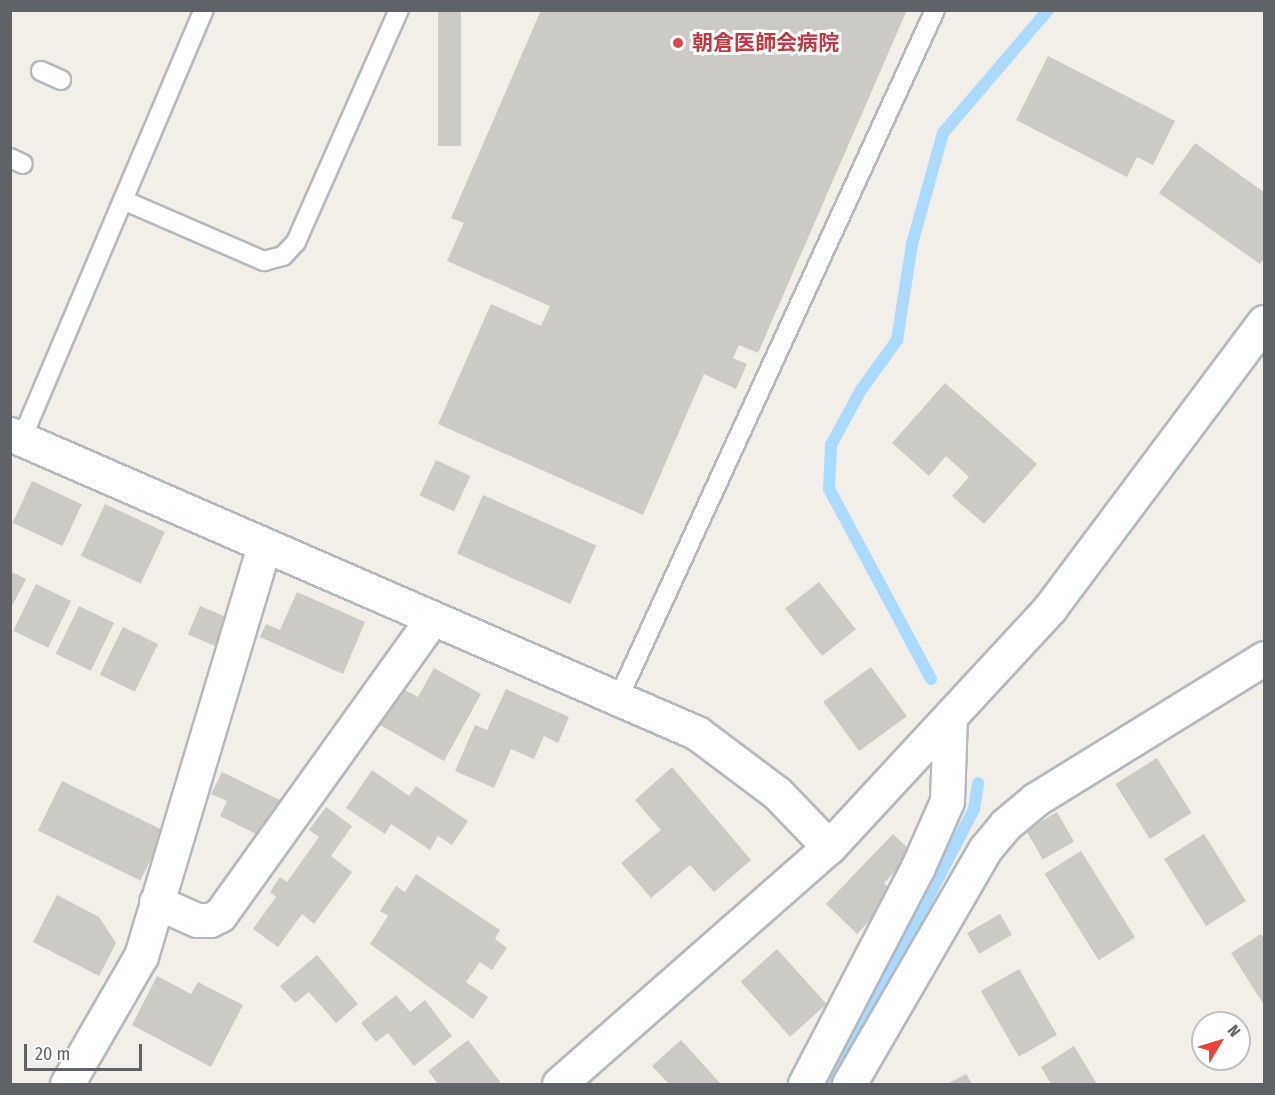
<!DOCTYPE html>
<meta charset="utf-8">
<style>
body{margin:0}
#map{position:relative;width:1275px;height:1095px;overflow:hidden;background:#f1efe8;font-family:"Fira Sans Condensed","Noto Sans JP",sans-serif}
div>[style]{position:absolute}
.stream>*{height:12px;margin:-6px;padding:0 6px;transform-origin:6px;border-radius:6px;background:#aadaff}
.building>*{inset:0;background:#cccac5;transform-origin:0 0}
.roads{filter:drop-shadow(2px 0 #b5b8bc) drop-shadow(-2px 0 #b5b8bc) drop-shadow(0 2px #b5b8bc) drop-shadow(0 -2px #b5b8bc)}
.service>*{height:18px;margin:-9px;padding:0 9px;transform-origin:9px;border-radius:9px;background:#fff}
.minor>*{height:33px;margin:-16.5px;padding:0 16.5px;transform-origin:16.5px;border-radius:16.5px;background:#fff}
.tertiary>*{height:33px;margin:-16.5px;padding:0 16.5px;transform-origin:16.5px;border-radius:16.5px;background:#fff}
.dots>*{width:16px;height:16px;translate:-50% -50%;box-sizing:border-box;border:3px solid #fff;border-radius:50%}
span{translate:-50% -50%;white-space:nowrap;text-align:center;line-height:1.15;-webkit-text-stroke:6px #fff;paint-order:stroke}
.health-label{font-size:21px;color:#be3a42;font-weight:700}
.left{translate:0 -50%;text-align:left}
.frame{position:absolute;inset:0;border:12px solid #5f6368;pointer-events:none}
.north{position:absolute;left:1191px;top:1011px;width:60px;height:60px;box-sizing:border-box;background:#fff;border:2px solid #bfc1c3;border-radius:50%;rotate:52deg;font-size:16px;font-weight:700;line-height:24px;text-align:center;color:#5f6368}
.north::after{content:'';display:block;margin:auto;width:21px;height:27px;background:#ea4335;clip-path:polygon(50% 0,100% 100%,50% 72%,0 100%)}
.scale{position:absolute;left:24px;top:1044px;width:118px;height:27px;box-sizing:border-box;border:3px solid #5f6368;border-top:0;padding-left:8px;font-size:18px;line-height:21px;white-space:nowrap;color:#5f6368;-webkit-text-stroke:4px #fff;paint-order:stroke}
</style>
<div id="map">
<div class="stream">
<i style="left:931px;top:679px;width:216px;rotate:-118.2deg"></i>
<i style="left:829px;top:489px;width:44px;rotate:-87.4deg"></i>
<i style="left:831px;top:445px;width:63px;rotate:-61.4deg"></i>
<i style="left:861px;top:390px;width:62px;rotate:-54.2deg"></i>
<i style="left:897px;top:340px;width:97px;rotate:-81.1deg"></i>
<i style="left:912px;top:244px;width:115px;rotate:-74.4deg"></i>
<i style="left:943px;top:133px;width:162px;rotate:-49.5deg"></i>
<i style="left:832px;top:1084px;width:309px;rotate:-62.7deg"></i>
<i style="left:974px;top:809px;width:26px;rotate:-81deg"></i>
</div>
<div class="building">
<i style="left:438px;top:10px;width:23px;height:136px"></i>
<i style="clip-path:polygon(541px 10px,907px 10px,758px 353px,739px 345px,733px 358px,747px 364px,736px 389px,704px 374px,643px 515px,438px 424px,491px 304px,541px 326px,550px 306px,447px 261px,464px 223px,451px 218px)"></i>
<i style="clip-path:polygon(1048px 56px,1175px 121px,1153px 165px,1137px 157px,1127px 177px,1016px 120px)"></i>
<i style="clip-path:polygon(1195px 143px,1264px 192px,1264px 258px,1260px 264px,1159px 193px)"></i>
<i style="clip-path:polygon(945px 383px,1037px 464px,984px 524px,952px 496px,969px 477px,946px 456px,929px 476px,892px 443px)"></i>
<i style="left:436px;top:460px;width:38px;height:39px;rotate:25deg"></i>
<i style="left:32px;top:481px;width:55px;height:46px;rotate:25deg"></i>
<i style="left:483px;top:495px;width:124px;height:64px;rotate:24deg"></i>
<i style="left:105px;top:504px;width:66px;height:57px;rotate:25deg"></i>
<i style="clip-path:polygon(10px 571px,26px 579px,10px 610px)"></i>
<i style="left:819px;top:582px;width:60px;height:43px;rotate:52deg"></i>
<i style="left:36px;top:584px;width:39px;height:52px;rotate:26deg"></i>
<i style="clip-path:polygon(297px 592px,365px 622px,343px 674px,260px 637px,266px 624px,280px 630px)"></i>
<i style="left:79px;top:606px;width:39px;height:53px;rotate:26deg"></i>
<i style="left:200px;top:606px;width:38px;height:31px;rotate:23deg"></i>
<i style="left:123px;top:627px;width:39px;height:53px;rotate:26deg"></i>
<i style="left:871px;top:667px;width:61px;height:59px;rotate:54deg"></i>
<i style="clip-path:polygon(434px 668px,481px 694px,444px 761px,380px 725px,401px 688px,418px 697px)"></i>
<i style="clip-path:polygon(506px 689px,569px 717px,558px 743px,544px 736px,534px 759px,511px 749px,494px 788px,455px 771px,475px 725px,487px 730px)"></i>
<i style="left:1157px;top:758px;width:65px;height:49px;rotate:58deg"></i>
<i style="clip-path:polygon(672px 767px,751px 860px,714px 892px,690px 865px,651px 898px,621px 863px,661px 830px,635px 800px)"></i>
<i style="clip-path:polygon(372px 770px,409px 796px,416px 786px,468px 821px,452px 845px,438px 836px,430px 850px,391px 824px,385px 834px,346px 808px)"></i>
<i style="clip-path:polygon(222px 772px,280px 800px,262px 837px,220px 816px,227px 801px,211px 794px)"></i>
<i style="left:62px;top:781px;width:114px;height:55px;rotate:26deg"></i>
<i style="clip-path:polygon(326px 807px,352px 826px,331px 856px,352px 872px,314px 924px,302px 914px,278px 947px,253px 929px,276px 897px,270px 892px,280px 877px,287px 882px,319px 837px,309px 830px)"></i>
<i style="left:1057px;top:812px;width:34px;height:36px;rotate:60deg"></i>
<i style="clip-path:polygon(893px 834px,913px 853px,884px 883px,895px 894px,857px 934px,826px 904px)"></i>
<i style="left:1204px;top:834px;width:79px;height:47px;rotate:58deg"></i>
<i style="left:1081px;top:851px;width:102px;height:43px;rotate:58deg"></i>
<i style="clip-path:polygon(416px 874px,500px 930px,495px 939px,507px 948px,492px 970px,480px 962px,466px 982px,488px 997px,473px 1019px,370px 944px,388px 916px,380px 911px,396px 886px,405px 892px)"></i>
<i style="clip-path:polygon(57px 895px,99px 917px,116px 943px,99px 976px,33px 942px)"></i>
<i style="left:1000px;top:914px;width:24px;height:38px;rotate:60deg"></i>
<i style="clip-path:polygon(1261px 934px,1264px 938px,1264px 1005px,1231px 953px)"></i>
<i style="left:777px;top:949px;width:74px;height:49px;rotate:48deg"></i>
<i style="clip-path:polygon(317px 955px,358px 1004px,336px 1023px,309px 992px,295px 1003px,280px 986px)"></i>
<i style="left:1019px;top:969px;width:76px;height:44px;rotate:60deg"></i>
<i style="clip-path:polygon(157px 976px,191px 994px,198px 982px,243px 1005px,211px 1067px,132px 1025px)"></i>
<i style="clip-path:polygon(396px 995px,410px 1012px,425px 1000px,452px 1036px,414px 1066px,388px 1033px,376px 1042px,361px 1023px)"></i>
<i style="clip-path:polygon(468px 1040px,501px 1083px,498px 1084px,438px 1084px,428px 1071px)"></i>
<i style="clip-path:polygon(681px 1040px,721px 1084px,669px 1084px,652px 1066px)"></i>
<i style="clip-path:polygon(1074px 1046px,1097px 1084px,1051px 1084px,1041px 1067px)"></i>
<i style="clip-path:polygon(966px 1074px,972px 1084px,947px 1084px)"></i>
</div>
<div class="roads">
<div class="service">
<i style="left:41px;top:71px;width:22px;rotate:24deg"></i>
<i style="left:10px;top:158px;width:14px;rotate:25deg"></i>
<i style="left:123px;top:200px;width:154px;rotate:23.4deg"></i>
<i style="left:264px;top:261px;width:20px;rotate:-15deg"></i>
<i style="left:283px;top:256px;width:19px;rotate:-47deg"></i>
<i style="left:296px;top:242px;width:254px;rotate:-66.1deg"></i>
<i style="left:22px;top:438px;width:465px;rotate:-67deg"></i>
<i style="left:618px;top:699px;width:758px;rotate:-65.29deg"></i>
</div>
<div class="minor">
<i style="left:156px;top:902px;width:45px;rotate:23.7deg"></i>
<i style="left:197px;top:920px;width:13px"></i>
<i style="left:210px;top:920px;width:11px;rotate:-27deg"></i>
<i style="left:220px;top:915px;width:365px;rotate:-54.4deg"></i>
<i style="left:67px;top:1084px;width:148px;rotate:-60deg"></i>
<i style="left:141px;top:956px;width:429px;rotate:-73.3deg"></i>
<i style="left:805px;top:1084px;width:242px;rotate:-62.5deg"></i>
<i style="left:917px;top:869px;width:74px;rotate:-66.2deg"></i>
<i style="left:947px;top:801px;width:84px;rotate:-88deg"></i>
<i style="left:849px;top:1084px;width:273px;rotate:-59.9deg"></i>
<i style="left:986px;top:848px;width:30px;rotate:-50deg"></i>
<i style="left:1005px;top:825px;width:40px;rotate:-40deg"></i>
<i style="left:1036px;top:799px;width:268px;rotate:-31.7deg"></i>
</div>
<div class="tertiary">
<i style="left:10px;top:434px;width:749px;rotate:23.52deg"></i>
<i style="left:697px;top:733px;width:100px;rotate:36.9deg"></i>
<i style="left:777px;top:793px;width:75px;rotate:46.1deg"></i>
<i style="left:829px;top:847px;width:326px;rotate:-47.2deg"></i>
<i style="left:1050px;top:608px;width:357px;rotate:-53.2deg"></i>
<i style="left:559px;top:1084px;width:359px;rotate:-41.3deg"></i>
</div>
</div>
<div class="dots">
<i style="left:678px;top:43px;background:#e0444e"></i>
</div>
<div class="health-label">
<span class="left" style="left:692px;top:43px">朝倉医師会病院</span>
</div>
<div class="frame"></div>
<div class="north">N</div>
<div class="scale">20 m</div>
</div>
